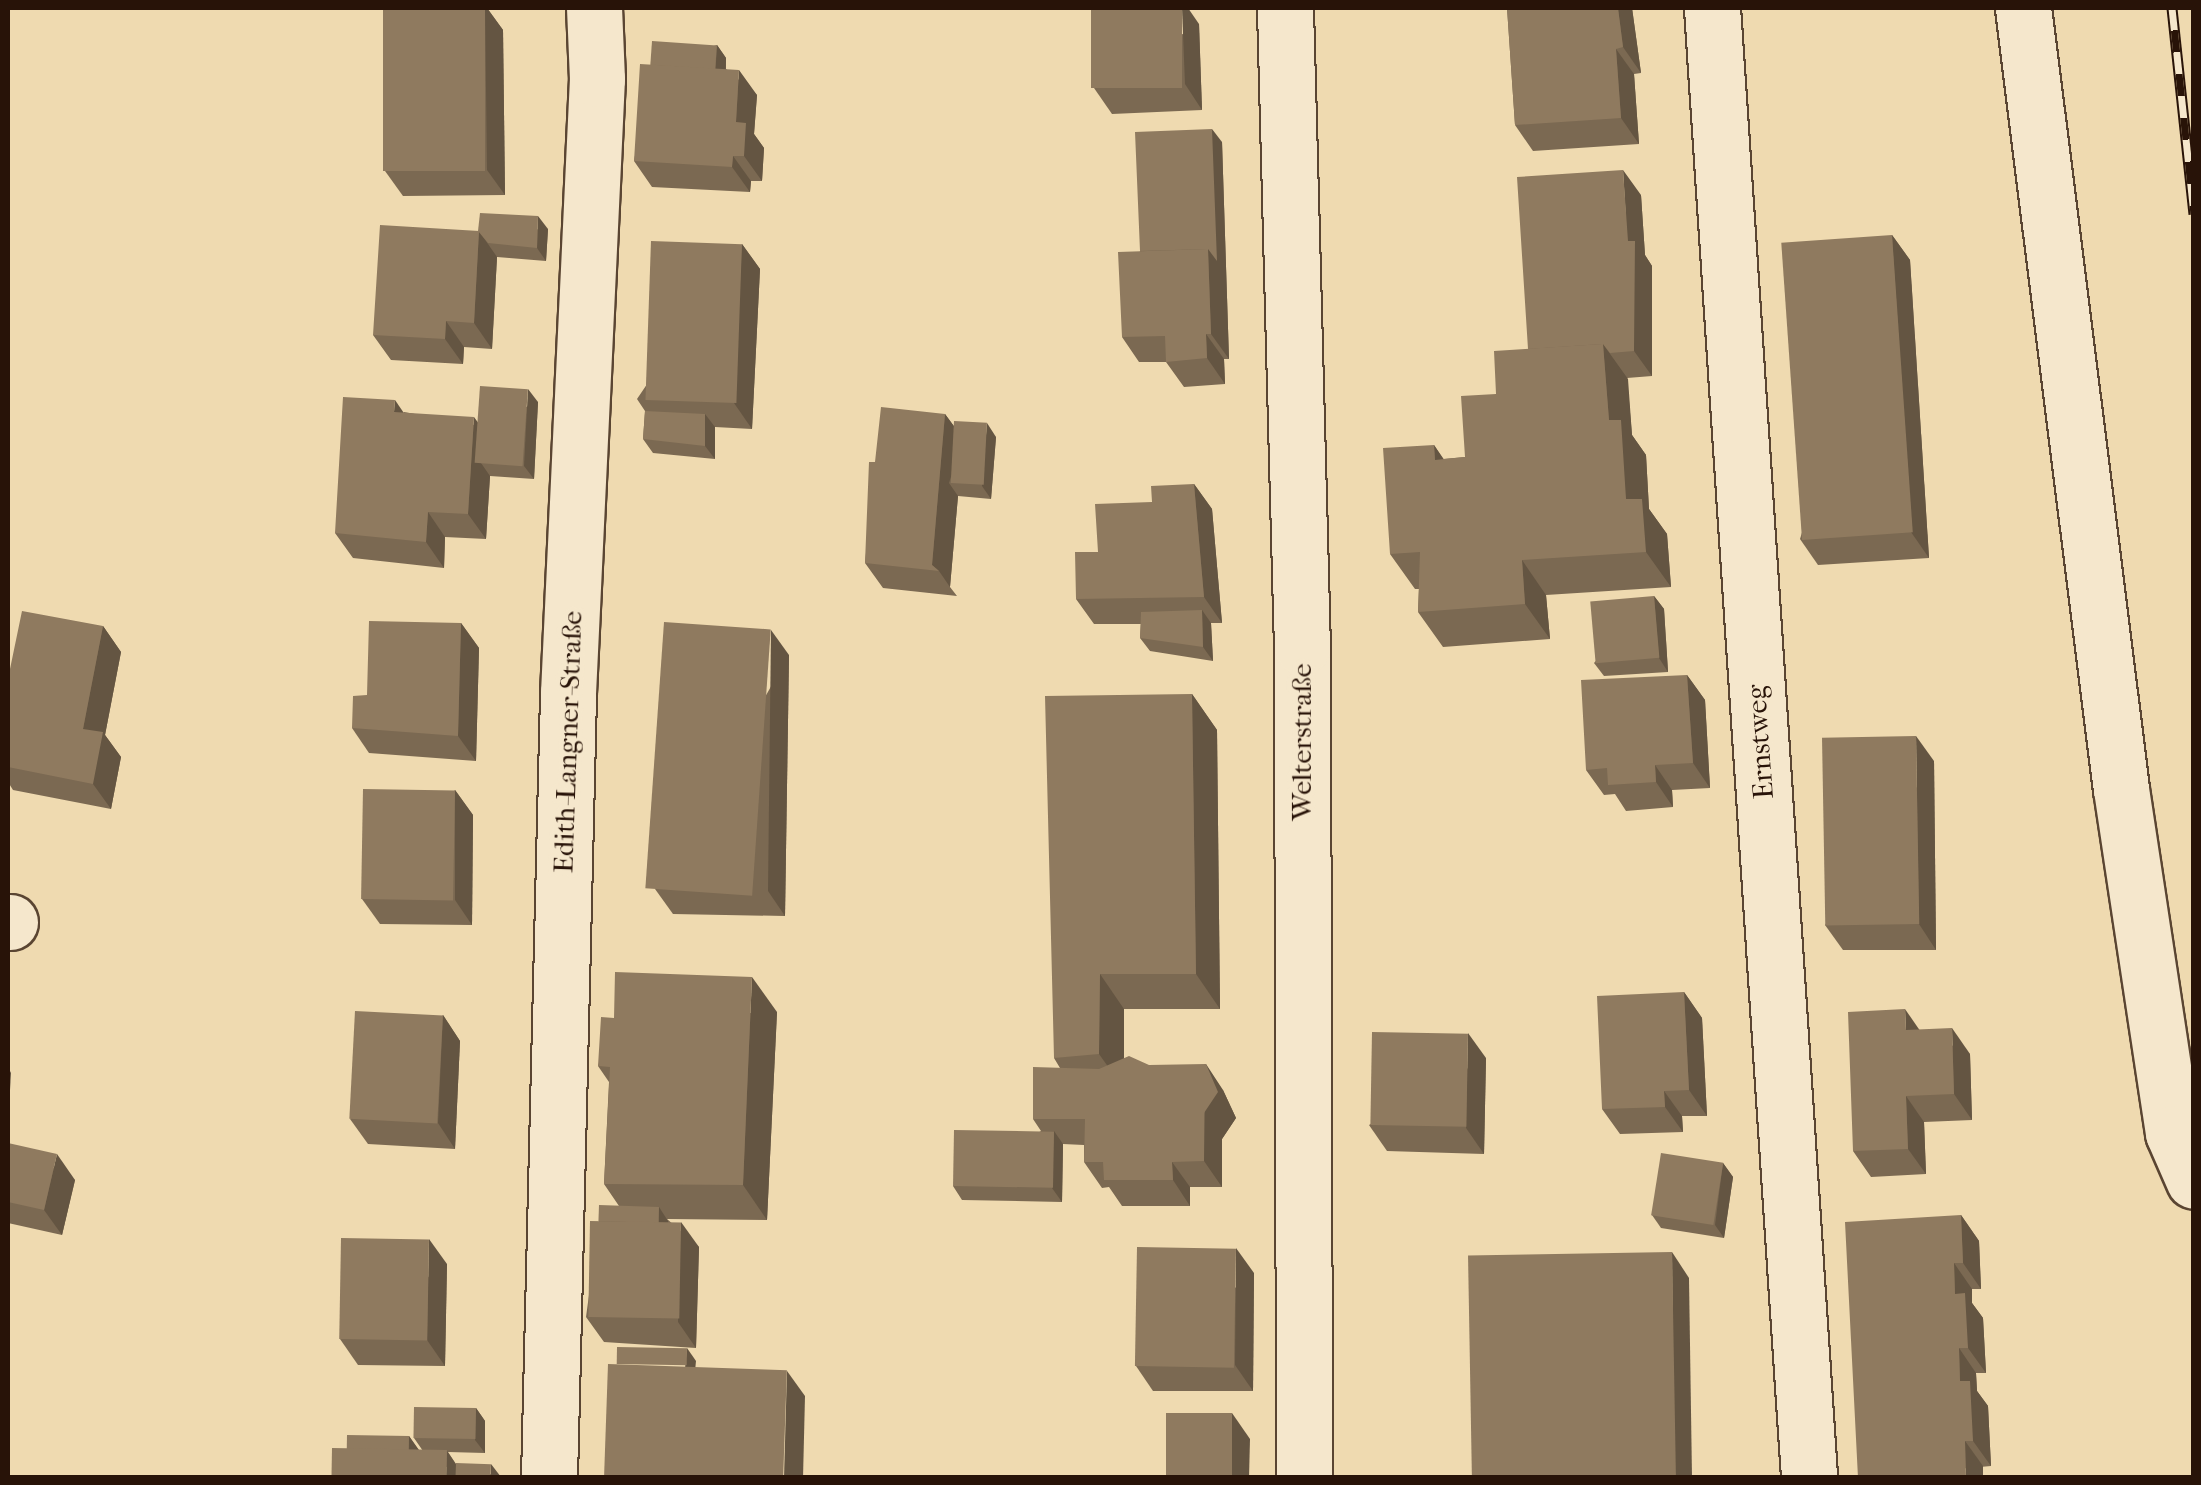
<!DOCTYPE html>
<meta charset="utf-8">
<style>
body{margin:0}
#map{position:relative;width:2201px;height:1485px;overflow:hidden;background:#efdab0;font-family:"IM FELL French Canon",serif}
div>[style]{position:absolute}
.roads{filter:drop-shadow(2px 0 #5a4532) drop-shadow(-2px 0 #5a4532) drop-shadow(0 2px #5a4532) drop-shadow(0 -2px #5a4532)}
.minor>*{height:55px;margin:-27.5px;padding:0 27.5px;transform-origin:27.5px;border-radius:27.5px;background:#f5e7cc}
.tertiary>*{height:55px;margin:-27.5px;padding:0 27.5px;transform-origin:27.5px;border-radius:27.5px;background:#f5e7cc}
.rail>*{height:11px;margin-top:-5.5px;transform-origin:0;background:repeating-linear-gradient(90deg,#f5e7cc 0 22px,#281308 0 44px);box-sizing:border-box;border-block:2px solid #281308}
.wall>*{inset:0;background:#7b6952}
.shaded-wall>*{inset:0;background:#645542}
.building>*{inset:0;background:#8f7a5f;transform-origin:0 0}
span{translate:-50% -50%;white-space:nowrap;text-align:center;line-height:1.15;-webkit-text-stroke:10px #f5e7cc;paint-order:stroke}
.street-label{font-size:28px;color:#281308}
.frame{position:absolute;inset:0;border:10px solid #281308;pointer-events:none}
</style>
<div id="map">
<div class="roads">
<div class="minor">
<i style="left:1712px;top:8px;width:1473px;rotate:86.22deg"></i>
<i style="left:2023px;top:8px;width:787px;rotate:82.85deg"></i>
<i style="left:2121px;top:789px;width:348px;rotate:81.4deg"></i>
<i style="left:2173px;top:1133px;width:52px;rotate:66.4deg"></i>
<i style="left:1302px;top:647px;width:831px;rotate:89.86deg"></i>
<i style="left:8px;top:922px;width:2px"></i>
<i style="left:549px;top:1478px;width:785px;rotate:-88.61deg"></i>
<i style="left:568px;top:693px;width:615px;rotate:-87.3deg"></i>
<i style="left:597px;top:79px;width:71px;rotate:-92.4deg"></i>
</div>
<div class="tertiary">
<i style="left:1285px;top:8px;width:639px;rotate:88.48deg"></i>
</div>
</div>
<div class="rail">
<i style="left:2172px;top:8px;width:207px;rotate:83.9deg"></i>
</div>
<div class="wall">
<i style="clip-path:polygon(383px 8px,487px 8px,503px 30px,505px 195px,403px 196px,385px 171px)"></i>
<i style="clip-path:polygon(1507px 8px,1632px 8px,1641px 73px,1634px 74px,1639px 144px,1533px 151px,1515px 125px)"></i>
<i style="clip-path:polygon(1199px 24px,1202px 110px,1112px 114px,1094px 88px)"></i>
<i style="clip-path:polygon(717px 45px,726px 58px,726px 69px,757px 95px,754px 134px,764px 148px,762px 181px,751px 181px,750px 192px,652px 187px,634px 161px,651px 65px)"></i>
<i style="clip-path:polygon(1222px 142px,1229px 359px,1224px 359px,1225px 384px,1184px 387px,1166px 362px,1139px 362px,1122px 337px,1140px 251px)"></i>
<i style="clip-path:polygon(1641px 195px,1645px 255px,1652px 266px,1652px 376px,1627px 378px,1632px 435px,1646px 455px,1649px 509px,1667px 534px,1671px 587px,1546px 595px,1550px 639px,1443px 647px,1418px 612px,1419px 589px,1415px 589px,1390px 554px,1434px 445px,1443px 459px,1465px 457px,1496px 394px,1528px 349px)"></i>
<i style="clip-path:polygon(548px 229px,546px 261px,497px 257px,492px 349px,464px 347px,463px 364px,391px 360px,373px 335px,478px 231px)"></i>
<i style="clip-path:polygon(1892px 235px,1910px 260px,1929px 558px,1818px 565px,1800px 539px)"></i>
<i style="clip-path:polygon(742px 244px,760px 269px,752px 429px,715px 427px,715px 459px,653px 453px,643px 439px,645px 411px,637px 399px)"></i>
<i style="clip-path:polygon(538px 402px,534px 479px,490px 476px,486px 539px,445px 537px,444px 568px,353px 558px,335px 533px,404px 412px,480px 426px)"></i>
<i style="clip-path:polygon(945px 414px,954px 426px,996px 437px,991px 499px,958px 496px,950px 587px,957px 596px,883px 588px,865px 563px,875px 462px)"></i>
<i style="clip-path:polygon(1194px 484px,1212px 509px,1222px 623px,1211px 623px,1213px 661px,1150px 651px,1140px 638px,1141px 624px,1094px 624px,1076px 599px,1098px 552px,1152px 502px)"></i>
<i style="clip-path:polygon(1654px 596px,1664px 609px,1668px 672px,1604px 676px,1594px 663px)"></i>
<i style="clip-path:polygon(461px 623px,479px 648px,476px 761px,369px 753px,352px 728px,367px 695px)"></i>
<i style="clip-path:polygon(103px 626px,121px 652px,105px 735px,121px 757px,111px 809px,13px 790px,8px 782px,8px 668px,10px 669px)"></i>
<i style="clip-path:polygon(789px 655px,785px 916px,673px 914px,655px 889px)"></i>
<i style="clip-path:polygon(1687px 675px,1705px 700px,1710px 788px,1672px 790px,1673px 807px,1626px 811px,1615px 794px,1604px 795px,1586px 770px)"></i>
<i style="clip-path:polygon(1192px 694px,1217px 730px,1220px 1009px,1124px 1009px,1124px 1058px,1223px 1090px,1236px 1118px,1222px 1139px,1222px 1187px,1190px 1187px,1190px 1206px,1122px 1206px,1109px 1187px,1102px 1188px,1084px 1162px,1084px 1145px,1063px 1144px,1062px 1202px,962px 1200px,953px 1186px,1041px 1131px,1033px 1119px,1060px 1068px,1054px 1058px)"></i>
<i style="clip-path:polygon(1934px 761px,1936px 950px,1843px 950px,1825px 925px)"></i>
<i style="clip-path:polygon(455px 790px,473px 815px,472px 925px,380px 924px,362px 899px)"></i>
<i style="clip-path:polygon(1684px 992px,1702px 1018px,1707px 1116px,1682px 1116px,1683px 1132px,1620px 1134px,1602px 1109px)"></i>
<i style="clip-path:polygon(777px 1012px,767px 1220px,667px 1219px,699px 1247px,696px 1348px,604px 1342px,586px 1317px,599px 1221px,619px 1206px,604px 1184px,609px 1082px,598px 1066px,614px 1018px)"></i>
<i style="clip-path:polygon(443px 1015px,460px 1041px,455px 1149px,368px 1144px,350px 1119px)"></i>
<i style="clip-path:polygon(1920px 1030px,1970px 1054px,1972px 1120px,1924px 1122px,1926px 1174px,1871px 1177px,1853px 1151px)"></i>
<i style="clip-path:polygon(1486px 1058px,1484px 1154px,1387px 1151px,1369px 1125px)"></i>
<i style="clip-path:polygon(8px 1143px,75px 1180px,62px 1235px,8px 1223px)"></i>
<i style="clip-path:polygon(1723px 1163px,1733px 1177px,1724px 1238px,1661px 1228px,1652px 1215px)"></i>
<i style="clip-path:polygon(1961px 1215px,1979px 1241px,1981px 1289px,1972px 1289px,1972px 1303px,1983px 1318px,1986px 1373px,1976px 1373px,1977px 1391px,1988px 1406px,1991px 1466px,1858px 1478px)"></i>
<i style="clip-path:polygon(447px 1264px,445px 1366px,358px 1365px,340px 1339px)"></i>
<i style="clip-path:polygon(1254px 1273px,1253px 1391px,1153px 1391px,1136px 1366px)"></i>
<i style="clip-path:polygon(476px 1408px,485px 1421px,485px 1453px,448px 1452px,456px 1464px,501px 1477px,347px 1449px,409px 1436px,419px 1451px,423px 1451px,414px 1438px)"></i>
</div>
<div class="shaded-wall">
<i style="clip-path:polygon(485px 8px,487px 8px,503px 30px,505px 195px,487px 170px)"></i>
<i style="clip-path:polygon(1182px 8px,1188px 8px,1199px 24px,1202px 110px,1185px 84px)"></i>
<i style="clip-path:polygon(1618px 8px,1632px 8px,1641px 73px,1623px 47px)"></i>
<i style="clip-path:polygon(717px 45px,726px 58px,725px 92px,715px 79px)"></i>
<i style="clip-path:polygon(1616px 49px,1634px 74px,1639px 144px,1621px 118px)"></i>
<i style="clip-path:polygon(739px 70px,757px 95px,754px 134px,764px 148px,762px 181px,744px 156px,736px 122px)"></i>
<i style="clip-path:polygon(1212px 129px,1222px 142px,1229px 359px,1211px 334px,1208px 249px)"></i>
<i style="clip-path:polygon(733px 156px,751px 181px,750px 192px,732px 167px)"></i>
<i style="clip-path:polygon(1623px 170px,1641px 195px,1645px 255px,1652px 266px,1652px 376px,1634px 351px)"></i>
<i style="clip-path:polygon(538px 216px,548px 229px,546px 261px,537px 248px)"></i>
<i style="clip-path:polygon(479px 231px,497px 257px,492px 349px,474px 323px)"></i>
<i style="clip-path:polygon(1892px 235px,1910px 260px,1929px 558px,1911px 532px)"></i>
<i style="clip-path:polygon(742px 244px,760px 269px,752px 429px,734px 403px)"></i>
<i style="clip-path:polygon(446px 321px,464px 347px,463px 364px,445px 339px)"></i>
<i style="clip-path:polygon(1206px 334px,1224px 359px,1225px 384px,1207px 358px)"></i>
<i style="clip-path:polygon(1603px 344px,1628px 379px,1632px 435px,1646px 455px,1649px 509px,1667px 534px,1671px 587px,1646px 552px,1626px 499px,1609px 420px)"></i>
<i style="clip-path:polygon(528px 389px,538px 402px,534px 479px,524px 466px)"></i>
<i style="clip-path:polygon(395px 400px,412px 425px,394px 412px)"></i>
<i style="clip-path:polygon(705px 414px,715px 427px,715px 459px,705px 446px)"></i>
<i style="clip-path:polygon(945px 414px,963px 439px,949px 483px,958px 496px,950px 587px,939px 571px,932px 565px)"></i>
<i style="clip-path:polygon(474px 417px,492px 442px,481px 463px,490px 476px,486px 539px,468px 514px)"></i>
<i style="clip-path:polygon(987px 423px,996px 437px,991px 499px,982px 486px)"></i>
<i style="clip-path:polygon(1434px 445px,1458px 480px,1435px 460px)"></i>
<i style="clip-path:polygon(1194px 484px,1212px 509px,1222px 623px,1204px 597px)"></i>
<i style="clip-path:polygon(428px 512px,445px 537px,444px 568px,426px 542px)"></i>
<i style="clip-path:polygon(1522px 560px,1546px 595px,1550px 639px,1525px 604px)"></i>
<i style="clip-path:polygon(1654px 596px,1664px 609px,1668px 672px,1659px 658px)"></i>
<i style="clip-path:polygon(1202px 610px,1211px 623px,1213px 661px,1203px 647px)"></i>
<i style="clip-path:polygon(461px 623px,479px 648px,476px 761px,458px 736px)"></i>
<i style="clip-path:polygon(103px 626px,121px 652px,105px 735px,121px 757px,111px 809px,93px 784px,83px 729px)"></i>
<i style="clip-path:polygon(771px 630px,789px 655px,785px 916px,768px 891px)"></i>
<i style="clip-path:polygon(1687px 675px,1705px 700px,1710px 788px,1693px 763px)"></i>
<i style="clip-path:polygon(1192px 694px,1217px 730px,1220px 1009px,1196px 974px)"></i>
<i style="clip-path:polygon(1916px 736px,1934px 761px,1936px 950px,1919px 924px)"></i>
<i style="clip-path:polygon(1655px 765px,1672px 790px,1673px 807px,1656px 782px)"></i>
<i style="clip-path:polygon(455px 790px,473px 815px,472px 925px,455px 900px)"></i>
<i style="clip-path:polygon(1100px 974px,1124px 1009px,1124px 1089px,1099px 1054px)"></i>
<i style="clip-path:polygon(752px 977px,777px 1012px,767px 1220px,743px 1185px)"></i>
<i style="clip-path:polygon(1684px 992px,1702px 1018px,1707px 1116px,1689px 1090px)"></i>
<i style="clip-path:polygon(1905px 1009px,1923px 1035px,1906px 1030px)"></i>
<i style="clip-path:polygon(443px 1015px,460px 1041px,455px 1149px,438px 1123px)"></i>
<i style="clip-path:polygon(1952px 1028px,1970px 1054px,1972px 1120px,1954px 1094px)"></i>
<i style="clip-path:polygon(1468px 1033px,1486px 1058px,1484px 1154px,1466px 1128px)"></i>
<i style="clip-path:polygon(1206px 1064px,1223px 1090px,1236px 1118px,1222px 1139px,1222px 1187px,1204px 1161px)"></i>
<i style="clip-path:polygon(8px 1067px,11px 1073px,8px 1124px)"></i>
<i style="clip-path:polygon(1664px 1091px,1682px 1116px,1683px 1132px,1665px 1107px)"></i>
<i style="clip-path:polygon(1906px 1096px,1924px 1122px,1926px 1174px,1908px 1149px)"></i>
<i style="clip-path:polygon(1054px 1131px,1063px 1144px,1062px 1202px,1052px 1188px)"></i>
<i style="clip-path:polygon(57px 1154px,75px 1180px,62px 1235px,44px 1210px)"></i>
<i style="clip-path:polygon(1172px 1162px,1190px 1187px,1190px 1206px,1173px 1180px)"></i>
<i style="clip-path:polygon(1723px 1163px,1733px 1177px,1724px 1238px,1715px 1225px)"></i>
<i style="clip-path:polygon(659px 1207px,668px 1221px,668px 1247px,659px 1233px)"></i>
<i style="clip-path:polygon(1961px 1215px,1979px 1241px,1981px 1289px,1963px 1263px)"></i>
<i style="clip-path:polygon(681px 1222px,699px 1247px,696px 1348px,678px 1322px)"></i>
<i style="clip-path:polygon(429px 1239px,447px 1264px,445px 1366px,427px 1340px)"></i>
<i style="clip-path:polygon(1236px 1248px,1254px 1273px,1253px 1391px,1235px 1365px)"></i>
<i style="clip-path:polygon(1672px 1252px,1689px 1278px,1692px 1478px,1674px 1478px)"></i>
<i style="clip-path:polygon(1954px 1263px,1972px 1289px,1972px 1303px,1983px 1318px,1986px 1373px,1968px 1348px,1955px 1294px)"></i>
<i style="clip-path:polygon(687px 1348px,696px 1361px,693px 1392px,684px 1379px)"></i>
<i style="clip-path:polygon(1959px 1348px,1976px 1373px,1977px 1391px,1988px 1406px,1991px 1466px,1973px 1441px,1960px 1381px)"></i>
<i style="clip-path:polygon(787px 1371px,805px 1396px,803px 1478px,784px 1478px)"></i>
<i style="clip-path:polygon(476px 1408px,485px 1421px,485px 1453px,475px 1440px)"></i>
<i style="clip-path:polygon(1232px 1413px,1250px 1439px,1249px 1478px,1231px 1478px)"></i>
<i style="clip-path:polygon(409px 1436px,419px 1450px,418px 1475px,408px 1462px)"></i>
<i style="clip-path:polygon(1965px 1441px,1983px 1466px,1983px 1478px,1966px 1478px)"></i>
<i style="clip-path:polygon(447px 1451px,465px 1478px,446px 1478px)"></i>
<i style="clip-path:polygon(491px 1464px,501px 1477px,501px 1478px,491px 1478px)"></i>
</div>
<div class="building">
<i style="left:383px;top:8px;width:102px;height:163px"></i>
<i style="left:1091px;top:8px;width:91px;height:80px"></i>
<i style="clip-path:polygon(1507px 8px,1618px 8px,1623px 47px,1616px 49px,1621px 118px,1515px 125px)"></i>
<i style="left:652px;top:41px;width:65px;height:24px;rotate:4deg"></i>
<i style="clip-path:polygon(640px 64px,739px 70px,736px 122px,746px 123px,744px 156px,733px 156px,732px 167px,634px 161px)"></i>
<i style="clip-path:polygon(1212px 129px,1217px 261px,1208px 249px,1140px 251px,1135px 132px)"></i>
<i style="clip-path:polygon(1623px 170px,1628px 241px,1635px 241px,1634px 351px,1610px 353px,1603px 344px,1528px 349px,1517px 177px)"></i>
<i style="clip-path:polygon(480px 213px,538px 216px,537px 248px,488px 243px,478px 231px)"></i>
<i style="clip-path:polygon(380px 225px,479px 231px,474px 323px,446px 321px,445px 339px,373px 335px)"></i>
<i style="left:1892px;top:235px;width:298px;height:111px;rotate:86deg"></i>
<i style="left:651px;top:241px;width:91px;height:159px;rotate:2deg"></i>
<i style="clip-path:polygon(1208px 249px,1211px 334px,1206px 334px,1207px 358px,1166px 362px,1165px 336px,1122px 337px,1118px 252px)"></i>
<i style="clip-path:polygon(1603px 344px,1609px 420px,1621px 420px,1626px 499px,1642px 499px,1646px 552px,1522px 560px,1525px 604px,1418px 612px,1420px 552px,1390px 554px,1383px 448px,1434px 445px,1435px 460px,1465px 457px,1461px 396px,1496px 394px,1494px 351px)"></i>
<i style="left:480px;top:386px;width:48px;height:77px;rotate:4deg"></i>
<i style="clip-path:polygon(343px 397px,395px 400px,394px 412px,474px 417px,468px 514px,428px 512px,426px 542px,335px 533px)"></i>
<i style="clip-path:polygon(881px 407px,945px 414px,932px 565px,939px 571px,865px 563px,869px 462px,875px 462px)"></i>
<i style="clip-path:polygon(645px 411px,705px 414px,705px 446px,643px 439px)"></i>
<i style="left:954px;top:421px;width:33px;height:62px;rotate:3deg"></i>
<i style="clip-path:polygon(1194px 484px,1204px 597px,1076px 599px,1075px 552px,1098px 552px,1095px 504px,1152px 502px,1151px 486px)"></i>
<i style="left:1654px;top:596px;width:62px;height:64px;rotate:85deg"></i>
<i style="clip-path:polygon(1202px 610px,1203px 647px,1140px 638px,1141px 612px)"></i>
<i style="clip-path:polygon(22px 611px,103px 626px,83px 729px,103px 732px,93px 784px,8px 767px,8px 668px,10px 669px)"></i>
<i style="clip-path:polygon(369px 621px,461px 623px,458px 736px,352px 728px,353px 696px,367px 695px)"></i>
<i style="left:664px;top:622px;width:107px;height:267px;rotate:4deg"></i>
<i style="clip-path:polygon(1687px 675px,1693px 763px,1655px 765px,1656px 782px,1608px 785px,1607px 768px,1586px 770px,1581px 680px)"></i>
<i style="clip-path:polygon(1192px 694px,1196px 974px,1100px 974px,1099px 1054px,1054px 1058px,1045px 696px)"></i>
<i style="left:1916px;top:736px;width:188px;height:94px;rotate:89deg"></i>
<i style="left:363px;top:789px;width:92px;height:110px;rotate:1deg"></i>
<i style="clip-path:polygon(615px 972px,752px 977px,743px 1185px,604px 1184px,610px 1067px,598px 1066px,601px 1017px,614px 1018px)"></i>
<i style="clip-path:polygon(1684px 992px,1689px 1090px,1664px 1091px,1665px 1107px,1602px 1109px,1597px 996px)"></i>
<i style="clip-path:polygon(1905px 1009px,1906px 1030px,1952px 1028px,1954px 1094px,1906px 1096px,1908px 1149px,1853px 1151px,1848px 1012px)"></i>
<i style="left:355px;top:1011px;width:88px;height:108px;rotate:3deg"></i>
<i style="left:1372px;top:1032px;width:96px;height:93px;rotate:1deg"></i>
<i style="clip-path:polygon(1129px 1056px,1149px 1065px,1206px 1064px,1218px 1092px,1204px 1113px,1204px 1161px,1172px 1162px,1173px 1180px,1104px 1180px,1103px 1162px,1084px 1162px,1085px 1119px,1033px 1119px,1033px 1067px,1099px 1069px)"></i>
<i style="left:954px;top:1130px;width:100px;height:56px;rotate:1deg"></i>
<i style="clip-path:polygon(8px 1143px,57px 1154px,44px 1210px,8px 1202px)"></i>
<i style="left:1661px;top:1153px;width:63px;height:63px;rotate:9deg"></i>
<i style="left:599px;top:1205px;width:60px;height:16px;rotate:2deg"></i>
<i style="clip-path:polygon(1961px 1215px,1963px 1263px,1954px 1263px,1955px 1294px,1965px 1293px,1968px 1348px,1959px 1348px,1960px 1381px,1970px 1381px,1973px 1441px,1965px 1441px,1966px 1478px,1858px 1478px,1845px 1222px)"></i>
<i style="left:590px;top:1221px;width:91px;height:96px;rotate:1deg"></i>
<i style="left:341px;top:1238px;width:88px;height:101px;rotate:1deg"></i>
<i style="left:1137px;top:1247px;width:99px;height:119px;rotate:1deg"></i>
<i style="left:1672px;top:1252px;width:226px;height:204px;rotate:89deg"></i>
<i style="left:617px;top:1347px;width:70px;height:17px;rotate:1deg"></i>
<i style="left:608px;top:1364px;width:179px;height:114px;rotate:2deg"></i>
<i style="left:414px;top:1407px;width:62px;height:31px;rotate:1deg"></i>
<i style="left:1166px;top:1413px;width:66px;height:65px"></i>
<i style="left:347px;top:1435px;width:62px;height:14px;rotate:1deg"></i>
<i style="left:332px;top:1448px;width:115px;height:30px;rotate:1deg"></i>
<i style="left:456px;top:1463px;width:35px;height:15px;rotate:2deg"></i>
</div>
<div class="street-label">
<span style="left:568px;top:742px;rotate:-88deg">Edith-Langner-Straße</span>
<span style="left:1302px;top:742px;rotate:-90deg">Welterstraße</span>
<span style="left:1760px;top:742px;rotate:-94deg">Ernstweg</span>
</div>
<div class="frame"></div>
</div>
